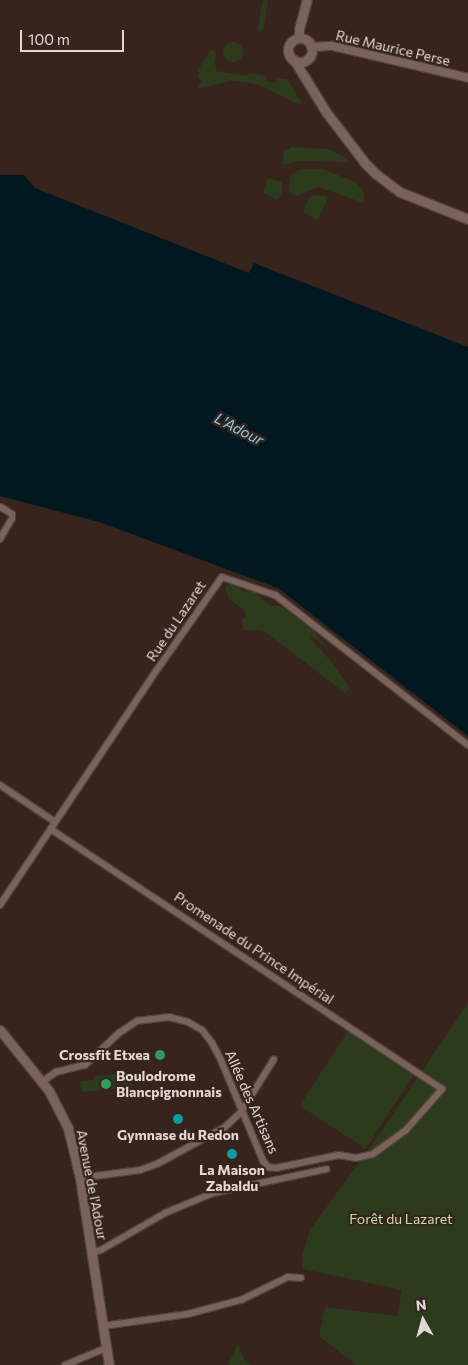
<!DOCTYPE html>
<meta charset="utf-8">
<style>
body{margin:0}
#map{position:relative;width:468px;height:1365px;overflow:hidden;background:#37241c;font-family:Commissioner,sans-serif}
div>[style]{position:absolute}
.green>*{inset:0;background:#2d3b1d;transform-origin:0 0}
.round{border-radius:50%}
.water>*{inset:0;background:#021820}
.roads{filter:drop-shadow(1px 0 #51423b) drop-shadow(-1px 0 #51423b) drop-shadow(0 1px #51423b) drop-shadow(0 -1px #51423b)}
.minor>*{height:6px;margin:-3px;padding:0 3px;transform-origin:3px;border-radius:3px;background:#79635a}
.tertiary>*{height:8px;margin:-4px;padding:0 4px;transform-origin:4px;border-radius:4px;background:#79635a}
.secondary>*{height:9px;margin:-4.5px;padding:0 4.5px;transform-origin:4.5px;border-radius:4.5px;background:#79635a}
.secondary>.ring{margin:-4.5px;padding:0;box-sizing:content-box;background:none;border:9px solid #79635a;border-radius:50%}
.dots>*{width:14px;height:14px;translate:-50% -50%;box-sizing:border-box;border:2px solid #37241c;border-radius:50%}
span{translate:-50% -50%;white-space:nowrap;text-align:center;line-height:1.15;-webkit-text-stroke:4.5px #37241c;paint-order:stroke}
.street-label{font-size:14px;color:#e4d7d2}
.poi-label{font-size:14px;color:#e4d7d2;font-weight:700}
.right{translate:-100% -50%;text-align:right}
.left{translate:0 -50%;text-align:left}
.park-label{font-size:14px;color:#c1dfa4}
.water-label{font-size:15px;color:#7fcde8;font-style:italic}
.north{position:absolute;left:398px;top:1295px;width:50px;height:50px;-webkit-text-stroke:4px #37241c;paint-order:stroke;rotate:353deg;font-size:14px;font-weight:700;line-height:20px;text-align:center;color:#e4d7d2}
.north::after{content:'';display:block;margin:auto;width:18px;height:22px;background:#e4d7d2;clip-path:polygon(50% 0,100% 100%,50% 72%,0 100%)}
.scale{position:absolute;left:20px;top:30px;width:104px;height:22px;box-sizing:border-box;border:2px solid #e4d7d2;border-top:0;padding-left:6px;font-size:15px;line-height:18px;white-space:nowrap;color:#e4d7d2;-webkit-text-stroke:4px #37241c;paint-order:stroke}
</style>
<div id="map">
<div class="green">
<i style="clip-path:polygon(263px 0,268px 0,263px 32px,257px 31px)"></i>
<i class="round" style="left:223px;top:42px;width:20px;height:20px"></i>
<i style="clip-path:polygon(213px 50px,216px 53px,214px 65px,216px 65px,216px 71px,246px 76px,249px 73px,261px 75px,266px 76px,265px 81px,276px 83px,277px 78px,287px 79px,302px 103px,298px 104px,262px 86px,246px 82px,230px 81px,197px 89px,202px 81px,197px 77px,200px 72px,198px 70px,210px 51px)"></i>
<i style="clip-path:polygon(290px 147px,327px 149px,348px 159px,348px 162px,300px 161px,283px 165px,284px 149px,290px 149px)"></i>
<i style="clip-path:polygon(304px 169px,323px 169px,357px 183px,364px 193px,364px 203px,318px 187px,296px 196px,291px 193px,289px 190px,290px 176px,298px 170px)"></i>
<i style="clip-path:polygon(267px 178px,282px 182px,282px 192px,278px 200px,263px 193px)"></i>
<i style="clip-path:polygon(317px 195px,328px 197px,318px 220px,303px 212px,309px 197px)"></i>
<i style="clip-path:polygon(229px 583px,244px 591px,250px 589px,271px 606px,279px 606px,290px 612px,315px 632px,329px 650px,315px 638px,309px 636px,333px 664px,350px 688px,345px 693px,268px 634px,261px 630px,243px 630px,242px 619px,246px 616px,244px 610px,229px 599px,225px 588px)"></i>
<i style="clip-path:polygon(468px 1003px,468px 1365px,356px 1365px,319px 1336px,325px 1307px,397px 1316px,402px 1290px,303px 1269px,302px 1255px,310px 1230px,374px 1142px)"></i>
<i style="left:348px;top:1031px;width:79px;height:89px;rotate:33deg"></i>
<i style="clip-path:polygon(132px 1073px,133px 1087px,81px 1092px,80px 1081px,95px 1080px,95px 1076px)"></i>
<i style="clip-path:polygon(238px 1343px,244px 1360px,252px 1365px,228px 1365px)"></i>
</div>
<div class="water">
<i style="clip-path:polygon(0 175px,24px 175px,35px 188px,249px 273px,254px 263px,468px 347px,468px 736px,278px 588px,99px 522px,0 496px)"></i>
</div>
<div class="roads">
<div class="minor">
<i style="left:0;top:539px;width:24px;rotate:-60deg"></i>
<i style="left:12px;top:518px;width:4px;rotate:-90deg"></i>
<i style="left:12px;top:514px;width:13px;rotate:-148deg"></i>
<i style="left:0;top:785px;width:66px;rotate:33.9deg"></i>
<i style="left:0;top:905px;width:290px;rotate:-56.3deg"></i>
<i style="left:161px;top:664px;width:106px;rotate:-55deg"></i>
<i style="left:222px;top:577px;width:56px;rotate:18.8deg"></i>
<i style="left:275px;top:595px;width:244px;rotate:37.9deg"></i>
<i style="left:42px;top:1082px;width:17px;rotate:-36deg"></i>
<i style="left:56px;top:1072px;width:30px;rotate:-14deg"></i>
<i style="left:85px;top:1065px;width:47px;rotate:-43.3deg"></i>
<i style="left:119px;top:1033px;width:22px;rotate:-34deg"></i>
<i style="left:137px;top:1021px;width:32px;rotate:-7deg"></i>
<i style="left:169px;top:1017px;width:20px;rotate:15deg"></i>
<i style="left:188px;top:1022px;width:16px;rotate:30deg"></i>
<i style="left:202px;top:1030px;width:16px;rotate:52deg"></i>
<i style="left:212px;top:1043px;width:17px;rotate:62deg"></i>
<i style="left:220px;top:1058px;width:112px;rotate:67.3deg"></i>
<i style="left:263px;top:1161px;width:8px;rotate:50deg"></i>
<i style="left:268px;top:1167px;width:8px;rotate:7deg"></i>
<i style="left:276px;top:1168px;width:64px;rotate:-11.7deg"></i>
<i style="left:339px;top:1155px;width:17px;rotate:10deg"></i>
<i style="left:356px;top:1158px;width:17px;rotate:-13deg"></i>
<i style="left:373px;top:1154px;width:41px;rotate:-36deg"></i>
<i style="left:406px;top:1130px;width:55px;rotate:-48.7deg"></i>
<i style="left:442px;top:1089px;width:470px;rotate:-146.4deg"></i>
<i style="left:80px;top:1178px;width:61px;rotate:-7.6deg"></i>
<i style="left:140px;top:1170px;width:20px;rotate:-20deg"></i>
<i style="left:159px;top:1163px;width:75px;rotate:-28.6deg"></i>
<i style="left:225px;top:1127px;width:22px;rotate:-43deg"></i>
<i style="left:241px;top:1112px;width:62px;rotate:-58.1deg"></i>
<i style="left:91px;top:1253px;width:10px;rotate:-17deg"></i>
<i style="left:101px;top:1250px;width:74px;rotate:-30deg"></i>
<i style="left:165px;top:1213px;width:52px;rotate:-22.6deg"></i>
<i style="left:213px;top:1193px;width:116px;rotate:-11.9deg"></i>
<i style="left:103px;top:1326px;width:86px;rotate:-8deg"></i>
<i style="left:188px;top:1314px;width:55px;rotate:-14.8deg"></i>
<i style="left:241px;top:1300px;width:52px;rotate:-26.1deg"></i>
<i style="left:288px;top:1277px;width:13px;rotate:4deg"></i>
<i style="left:65px;top:1365px;width:44px;rotate:-22.5deg"></i>
</div>
<div class="tertiary">
<i style="left:311px;top:47px;width:22px;rotate:-3deg"></i>
<i style="left:333px;top:46px;width:139px;rotate:13.3deg"></i>
</div>
<div class="secondary">
<i style="left:299px;top:38px;width:9px;rotate:-90deg"></i>
<i style="left:299px;top:29px;width:30px;rotate:-75deg"></i>
<i class="ring" style="left:288px;top:38px;width:15px;height:15px"></i>
<i style="left:294px;top:60px;width:61px;rotate:58.4deg"></i>
<i style="left:326px;top:112px;width:64px;rotate:52.6deg"></i>
<i style="left:365px;top:163px;width:16px;rotate:45deg"></i>
<i style="left:376px;top:174px;width:30px;rotate:37deg"></i>
<i style="left:400px;top:192px;width:73px;rotate:21.7deg"></i>
<i style="left:0;top:1030px;width:78px;rotate:51.2deg"></i>
<i style="left:49px;top:1091px;width:42px;rotate:62.8deg"></i>
<i style="left:68px;top:1128px;width:51px;rotate:76.5deg"></i>
<i style="left:80px;top:1178px;width:189px;rotate:81.2deg"></i>
</div>
</div>
<div class="dots">
<i style="left:160px;top:1055px;background:#2e9e5b"></i>
<i style="left:106px;top:1084px;background:#2e9e5b"></i>
<i style="left:178px;top:1119px;background:#0f9aa8"></i>
<i style="left:232px;top:1154px;background:#0f9aa8"></i>
</div>
<div class="street-label">
<span style="left:393px;top:48px;rotate:13deg">Rue Maurice Perse</span>
<span style="left:176px;top:621px;rotate:-56deg">Rue du Lazaret</span>
<span style="left:254px;top:948px;rotate:34deg">Promenade du Prince Impérial</span>
<span style="left:252px;top:1102px;rotate:66deg">Allée des Artisans</span>
<span style="left:92px;top:1185px;rotate:79deg">Avenue de l'Adour</span>
</div>
<div class="poi-label">
<span class="right" style="left:150px;top:1055px">Crossfit Etxea</span>
<span class="left" style="left:116px;top:1084px">Boulodrome<br>Blancpignonnais</span>
<span style="left:178px;top:1135px">Gymnase du Redon</span>
<span style="left:232px;top:1178px">La Maison<br>Zabaldu</span>
</div>
<div class="park-label">
<span style="left:401px;top:1219px">Forêt du Lazaret</span>
</div>
<div class="water-label">
<span style="left:239px;top:429px;rotate:27deg">L'Adour</span>
</div>
<div class="north">N</div>
<div class="scale">100 m</div>
</div>
